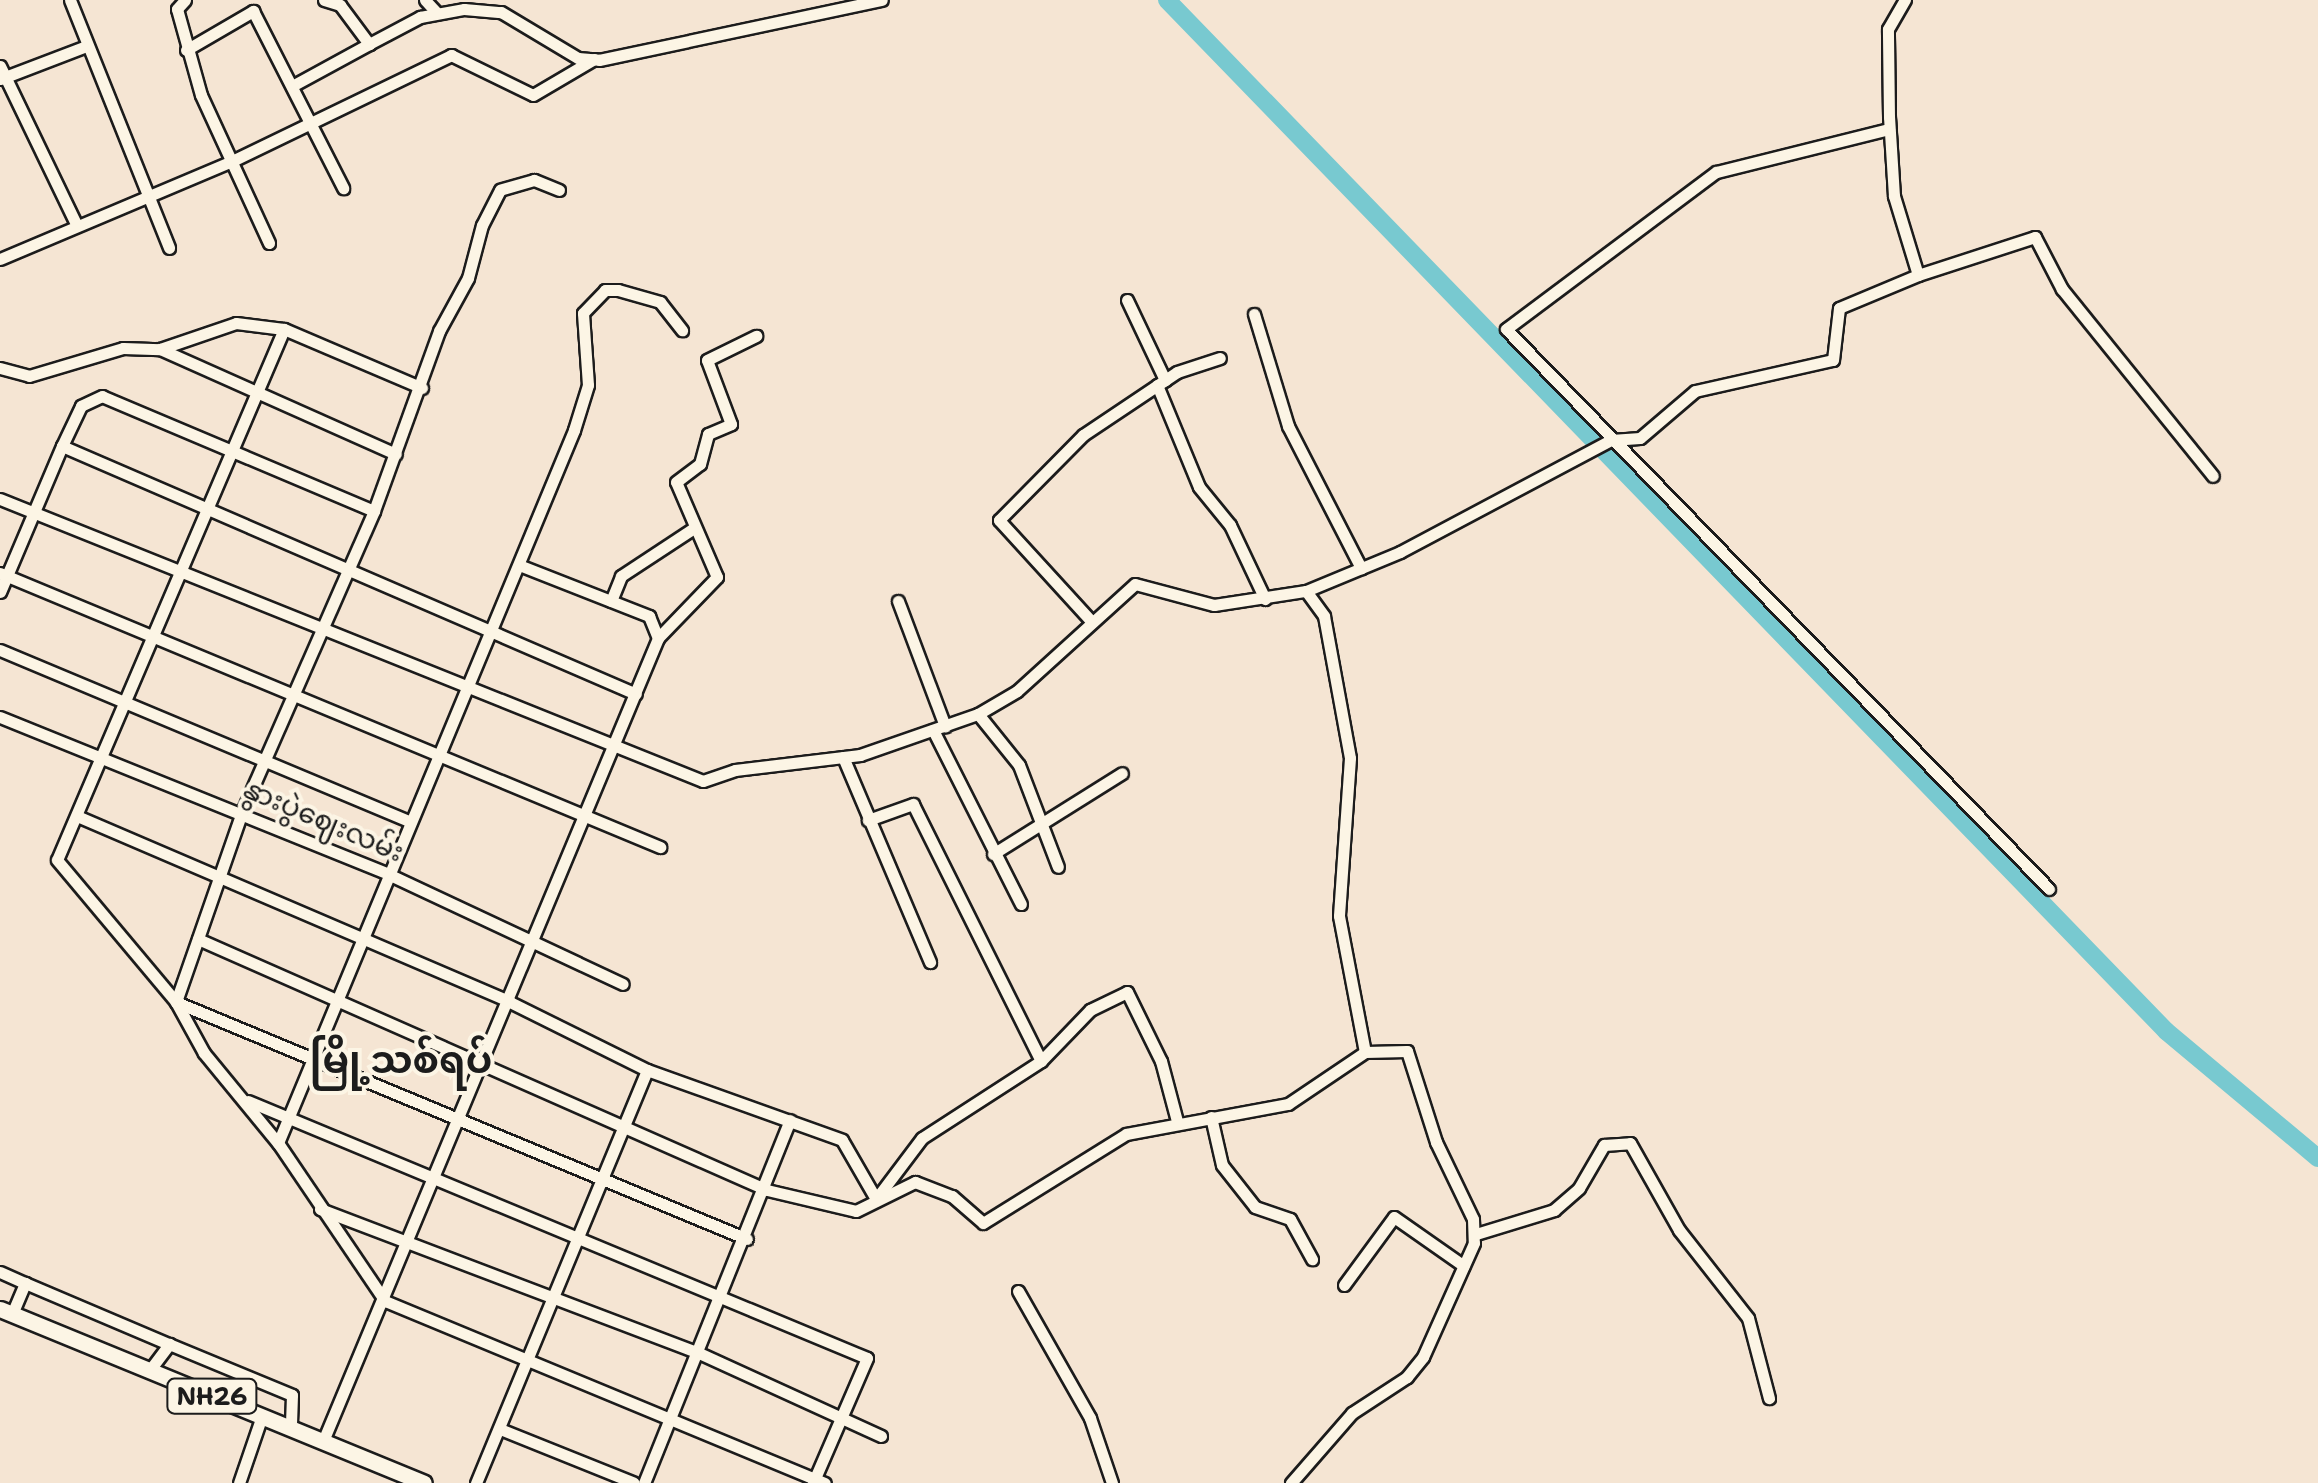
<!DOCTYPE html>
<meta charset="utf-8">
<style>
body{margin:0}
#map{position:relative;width:2318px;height:1483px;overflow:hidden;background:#f5e5d3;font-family:"Shantell Sans","Noto Sans Myanmar",sans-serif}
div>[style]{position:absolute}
.river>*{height:18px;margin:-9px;padding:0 9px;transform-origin:9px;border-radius:9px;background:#78c9d0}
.roads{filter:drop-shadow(2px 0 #1c1c1c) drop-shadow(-2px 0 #1c1c1c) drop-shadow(0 2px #1c1c1c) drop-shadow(0 -2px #1c1c1c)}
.minor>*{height:11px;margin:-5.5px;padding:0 5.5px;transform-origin:5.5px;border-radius:5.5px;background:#fcf5e5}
.highway>*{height:15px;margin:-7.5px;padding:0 7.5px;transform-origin:7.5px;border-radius:7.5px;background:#fcf5e5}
span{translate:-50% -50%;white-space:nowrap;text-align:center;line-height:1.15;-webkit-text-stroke:8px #fcf5e5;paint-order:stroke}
.shield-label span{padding:2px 8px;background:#fcf5e5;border:2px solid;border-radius:8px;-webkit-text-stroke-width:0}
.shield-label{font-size:25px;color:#1c1c1c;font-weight:700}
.street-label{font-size:28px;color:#1c1c1c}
.district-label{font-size:38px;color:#1c1c1c;font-weight:700}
</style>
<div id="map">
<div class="river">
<i style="left:1167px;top:0;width:1436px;rotate:45.9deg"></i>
<i style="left:2166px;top:1031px;width:198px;rotate:39.9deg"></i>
</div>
<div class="roads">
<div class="minor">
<i style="left:70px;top:0;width:267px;rotate:68.2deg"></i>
<i style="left:185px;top:0;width:12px;rotate:132deg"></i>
<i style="left:177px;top:9px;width:89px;rotate:74.4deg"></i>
<i style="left:201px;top:95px;width:163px;rotate:65.3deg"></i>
<i style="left:324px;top:0;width:17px;rotate:17deg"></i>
<i style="left:340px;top:5px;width:49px;rotate:53.4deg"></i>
<i style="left:369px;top:44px;width:58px;rotate:-27.9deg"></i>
<i style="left:420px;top:17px;width:45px;rotate:-10.3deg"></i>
<i style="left:464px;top:9px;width:37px;rotate:5deg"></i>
<i style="left:501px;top:12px;width:90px;rotate:30.9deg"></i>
<i style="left:578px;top:58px;width:21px;rotate:5deg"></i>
<i style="left:599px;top:60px;width:289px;rotate:-12deg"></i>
<i style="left:425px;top:0;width:18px;rotate:47deg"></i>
<i style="left:186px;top:50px;width:78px;rotate:-30.2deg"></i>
<i style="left:253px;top:11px;width:199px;rotate:63deg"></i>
<i style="left:0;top:66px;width:175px;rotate:64.3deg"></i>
<i style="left:0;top:79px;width:90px;rotate:-20.9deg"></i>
<i style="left:292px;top:86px;width:88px;rotate:-28.6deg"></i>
<i style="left:1889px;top:129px;width:178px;rotate:166deg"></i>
<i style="left:1716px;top:172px;width:262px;rotate:143.2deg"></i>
<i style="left:1506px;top:329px;width:780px;rotate:45.88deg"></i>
<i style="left:559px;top:190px;width:27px;rotate:-158deg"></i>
<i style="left:534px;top:180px;width:35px;rotate:164deg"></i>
<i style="left:500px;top:190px;width:39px;rotate:117deg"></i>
<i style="left:482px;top:225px;width:55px;rotate:104.8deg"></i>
<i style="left:468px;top:278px;width:60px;rotate:118.7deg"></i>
<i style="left:439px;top:331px;width:191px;rotate:109.9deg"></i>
<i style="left:374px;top:511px;width:329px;rotate:113.7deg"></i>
<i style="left:242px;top:812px;width:201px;rotate:109.2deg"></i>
<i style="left:176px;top:1002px;width:58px;rotate:61.2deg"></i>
<i style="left:204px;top:1053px;width:117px;rotate:50.6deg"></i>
<i style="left:278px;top:1143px;width:191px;rotate:55.9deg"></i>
<i style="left:385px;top:1301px;width:476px;rotate:22.5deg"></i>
<i style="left:0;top:259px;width:250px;rotate:-22.9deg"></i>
<i style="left:230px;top:162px;width:246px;rotate:-25.8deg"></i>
<i style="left:451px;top:55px;width:91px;rotate:26deg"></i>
<i style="left:533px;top:95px;width:71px;rotate:-30.5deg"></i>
<i style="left:1918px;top:275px;width:123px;rotate:-18deg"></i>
<i style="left:2035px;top:237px;width:59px;rotate:62.6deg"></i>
<i style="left:2062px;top:289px;width:240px;rotate:51.1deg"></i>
<i style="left:1127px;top:300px;width:89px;rotate:64.6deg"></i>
<i style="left:1254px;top:314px;width:117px;rotate:73.1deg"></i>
<i style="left:1288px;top:426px;width:160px;rotate:62.8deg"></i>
<i style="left:284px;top:329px;width:577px;rotate:113.15deg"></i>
<i style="left:57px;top:860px;width:185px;rotate:50deg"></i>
<i style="left:176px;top:1002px;width:618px;rotate:22.54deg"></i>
<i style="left:160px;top:349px;width:80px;rotate:-18.9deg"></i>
<i style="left:236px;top:323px;width:48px;rotate:7.1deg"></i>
<i style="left:284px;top:329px;width:150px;rotate:23.1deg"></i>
<i style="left:0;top:368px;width:30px;rotate:15deg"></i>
<i style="left:29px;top:376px;width:98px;rotate:-16.6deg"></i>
<i style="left:123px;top:348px;width:37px;rotate:2deg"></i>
<i style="left:160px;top:349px;width:258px;rotate:24deg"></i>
<i style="left:1157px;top:385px;width:110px;rotate:67.6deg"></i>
<i style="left:1199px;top:487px;width:49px;rotate:50.8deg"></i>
<i style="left:1230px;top:525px;width:82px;rotate:64.7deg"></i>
<i style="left:0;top:499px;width:757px;rotate:21.86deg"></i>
<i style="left:703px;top:781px;width:34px;rotate:-19deg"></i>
<i style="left:735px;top:770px;width:126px;rotate:-6.8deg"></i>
<i style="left:860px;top:755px;width:125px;rotate:-19.2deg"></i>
<i style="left:978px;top:714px;width:45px;rotate:-30.5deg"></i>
<i style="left:1017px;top:691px;width:159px;rotate:-42.2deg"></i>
<i style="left:1135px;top:584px;width:82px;rotate:14.9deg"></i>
<i style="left:1214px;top:605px;width:93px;rotate:-8.7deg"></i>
<i style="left:1306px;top:591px;width:102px;rotate:-22.5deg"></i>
<i style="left:1400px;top:552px;width:239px;rotate:-28deg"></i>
<i style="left:1611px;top:440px;width:29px;rotate:-4deg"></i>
<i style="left:1640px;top:438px;width:72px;rotate:-40.5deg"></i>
<i style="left:1695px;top:391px;width:141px;rotate:-12.7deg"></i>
<i style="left:1833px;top:360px;width:52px;rotate:-83.4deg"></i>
<i style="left:1839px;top:308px;width:86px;rotate:-22.7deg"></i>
<i style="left:1918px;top:275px;width:83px;rotate:-106.9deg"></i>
<i style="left:1894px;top:196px;width:79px;rotate:-93.6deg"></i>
<i style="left:1889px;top:117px;width:88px;rotate:-90.7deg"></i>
<i style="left:1888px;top:29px;width:34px;rotate:-60deg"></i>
<i style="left:374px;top:511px;width:295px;rotate:-157.1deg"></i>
<i style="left:102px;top:396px;width:23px;rotate:155deg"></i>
<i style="left:81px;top:406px;width:44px;rotate:115.4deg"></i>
<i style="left:62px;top:446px;width:625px;rotate:23.37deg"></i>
<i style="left:519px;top:565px;width:140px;rotate:21.4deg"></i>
<i style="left:649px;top:616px;width:24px;rotate:68deg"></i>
<i style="left:0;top:573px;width:715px;rotate:22.55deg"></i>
<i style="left:1306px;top:591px;width:31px;rotate:54deg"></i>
<i style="left:1324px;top:616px;width:144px;rotate:79.6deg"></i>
<i style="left:1350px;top:758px;width:158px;rotate:94deg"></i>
<i style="left:1339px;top:916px;width:138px;rotate:79.2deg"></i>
<i style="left:0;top:592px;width:159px;rotate:-67deg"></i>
<i style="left:611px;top:601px;width:27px;rotate:-68deg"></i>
<i style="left:621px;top:576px;width:87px;rotate:-33.3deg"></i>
<i style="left:898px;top:601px;width:134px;rotate:69.4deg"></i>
<i style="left:1092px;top:622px;width:138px;rotate:-132.4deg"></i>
<i style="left:999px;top:520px;width:120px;rotate:-45.3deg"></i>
<i style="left:1083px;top:435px;width:113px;rotate:-33.8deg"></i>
<i style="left:1177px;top:372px;width:45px;rotate:-18deg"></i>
<i style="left:0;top:650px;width:443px;rotate:22.7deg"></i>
<i style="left:978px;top:714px;width:65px;rotate:51.2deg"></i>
<i style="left:1019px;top:765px;width:109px;rotate:69.1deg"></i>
<i style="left:0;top:717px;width:419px;rotate:22deg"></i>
<i style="left:388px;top:874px;width:259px;rotate:25.1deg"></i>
<i style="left:933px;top:730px;width:195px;rotate:63.2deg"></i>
<i style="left:843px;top:757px;width:223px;rotate:67deg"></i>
<i style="left:77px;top:816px;width:471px;rotate:23.2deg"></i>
<i style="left:510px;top:1002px;width:153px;rotate:26.4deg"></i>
<i style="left:647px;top:1070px;width:207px;rotate:19.7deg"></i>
<i style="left:842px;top:1140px;width:68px;rotate:60deg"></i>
<i style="left:876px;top:1199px;width:76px;rotate:-53deg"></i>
<i style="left:922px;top:1138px;width:142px;rotate:-32.9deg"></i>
<i style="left:1041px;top:1061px;width:287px;rotate:-116.5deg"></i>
<i style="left:913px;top:804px;width:48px;rotate:160.4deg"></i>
<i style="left:993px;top:854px;width:152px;rotate:-32.1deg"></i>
<i style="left:198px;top:939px;width:622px;rotate:23.8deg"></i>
<i style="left:767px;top:1190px;width:91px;rotate:13.3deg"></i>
<i style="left:856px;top:1211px;width:66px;rotate:-26.2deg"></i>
<i style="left:915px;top:1182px;width:40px;rotate:21deg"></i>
<i style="left:952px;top:1196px;width:41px;rotate:41.1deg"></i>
<i style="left:983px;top:1223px;width:168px;rotate:-31.9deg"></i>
<i style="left:1126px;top:1134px;width:165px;rotate:-10.5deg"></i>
<i style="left:1288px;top:1104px;width:93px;rotate:-34deg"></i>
<i style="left:1365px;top:1052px;width:42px;rotate:-1.4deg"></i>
<i style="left:1407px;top:1051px;width:96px;rotate:72.3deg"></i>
<i style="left:1436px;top:1142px;width:85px;rotate:64.3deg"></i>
<i style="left:1473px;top:1219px;width:24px;rotate:88deg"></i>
<i style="left:1474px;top:1243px;width:125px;rotate:114.1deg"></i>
<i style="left:1423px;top:1357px;width:26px;rotate:129deg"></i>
<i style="left:1407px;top:1377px;width:66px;rotate:146.8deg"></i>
<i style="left:1352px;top:1413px;width:93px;rotate:131.1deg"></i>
<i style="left:1041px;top:1061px;width:71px;rotate:-46.1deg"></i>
<i style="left:1090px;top:1010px;width:41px;rotate:-25.9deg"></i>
<i style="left:1127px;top:992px;width:77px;rotate:63.8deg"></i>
<i style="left:1161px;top:1061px;width:62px;rotate:75.1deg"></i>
<i style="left:248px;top:1101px;width:670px;rotate:22.55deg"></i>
<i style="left:867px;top:1358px;width:136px;rotate:113.4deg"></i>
<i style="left:1211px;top:1117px;width:49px;rotate:77.1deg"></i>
<i style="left:1222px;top:1165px;width:53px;rotate:51.8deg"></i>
<i style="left:1255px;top:1207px;width:37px;rotate:19deg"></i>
<i style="left:1290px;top:1219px;width:46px;rotate:61.2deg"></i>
<i style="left:278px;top:1143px;width:772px;rotate:-67.45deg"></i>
<i style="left:574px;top:430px;width:47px;rotate:-72.7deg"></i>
<i style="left:588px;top:385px;width:72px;rotate:-94deg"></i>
<i style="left:583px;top:313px;width:32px;rotate:-46deg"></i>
<i style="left:605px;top:290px;width:13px"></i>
<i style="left:618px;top:290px;width:44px;rotate:15.9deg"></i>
<i style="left:660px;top:302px;width:36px;rotate:52deg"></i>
<i style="left:320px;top:1209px;width:405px;rotate:20.8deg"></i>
<i style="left:699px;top:1353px;width:200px;rotate:24.5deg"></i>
<i style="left:1476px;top:1234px;width:82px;rotate:-17.1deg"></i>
<i style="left:1554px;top:1210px;width:33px;rotate:-41deg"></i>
<i style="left:1579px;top:1188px;width:50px;rotate:-59.8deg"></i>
<i style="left:1604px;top:1145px;width:26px;rotate:-4deg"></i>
<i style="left:1630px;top:1143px;width:100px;rotate:60.6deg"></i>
<i style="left:1679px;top:1230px;width:112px;rotate:51.9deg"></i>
<i style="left:1748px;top:1318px;width:83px;rotate:75.3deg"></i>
<i style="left:0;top:1272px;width:27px;rotate:24deg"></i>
<i style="left:1344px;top:1285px;width:84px;rotate:-53.7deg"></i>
<i style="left:1394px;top:1217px;width:85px;rotate:35deg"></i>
<i style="left:1018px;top:1291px;width:146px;rotate:60.4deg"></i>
<i style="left:1090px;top:1418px;width:69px;rotate:71.3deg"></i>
<i style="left:12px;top:1314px;width:34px;rotate:-67deg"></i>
<i style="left:25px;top:1283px;width:156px;rotate:23deg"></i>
<i style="left:149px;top:1371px;width:34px;rotate:-53deg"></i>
<i style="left:169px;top:1344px;width:133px;rotate:22.5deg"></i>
<i style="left:292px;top:1395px;width:33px;rotate:92deg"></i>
<i style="left:500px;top:1429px;width:144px;rotate:21.9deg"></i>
<i style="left:323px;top:1441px;width:870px;rotate:-67.35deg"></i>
<i style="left:658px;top:638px;width:85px;rotate:-46deg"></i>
<i style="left:717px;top:577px;width:103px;rotate:-113.3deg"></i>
<i style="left:676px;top:482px;width:30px;rotate:-37deg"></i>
<i style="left:700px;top:464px;width:31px;rotate:-75deg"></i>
<i style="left:708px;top:434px;width:25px;rotate:-23deg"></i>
<i style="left:731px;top:424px;width:68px;rotate:-110.6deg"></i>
<i style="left:707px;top:360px;width:55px;rotate:-26.1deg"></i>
<i style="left:239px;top:1483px;width:71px;rotate:-71.1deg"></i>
<i style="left:476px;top:1483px;width:447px;rotate:-67.5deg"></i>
<i style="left:644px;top:1483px;width:391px;rotate:-68.1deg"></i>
</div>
<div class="highway">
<i style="left:0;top:1309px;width:458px;rotate:22.3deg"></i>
</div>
</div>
<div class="shield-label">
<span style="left:212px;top:1396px">NH26</span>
</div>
<div class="street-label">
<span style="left:324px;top:820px;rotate:23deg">နွားပွဲဈေးလမ်း</span>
</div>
<div class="district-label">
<span style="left:401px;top:1060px">မြို့သစ်ရပ်</span>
</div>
</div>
